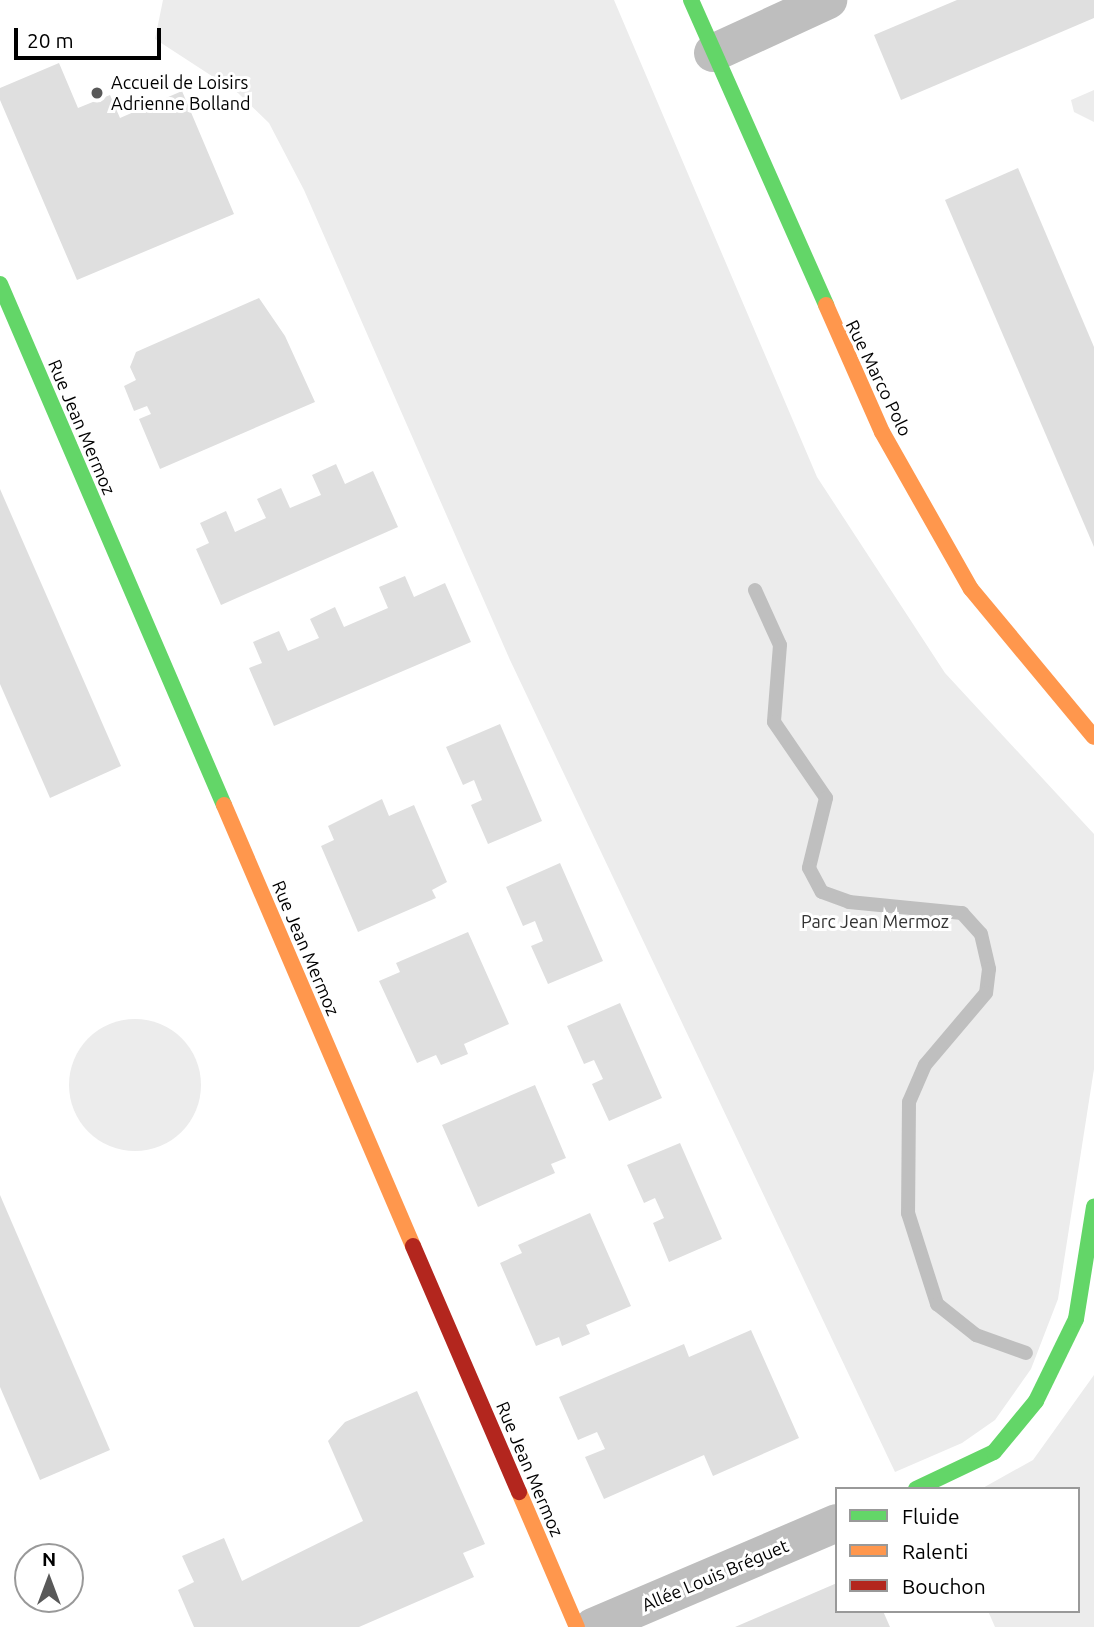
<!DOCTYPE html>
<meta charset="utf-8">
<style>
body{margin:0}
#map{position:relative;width:1094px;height:1627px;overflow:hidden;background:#fff;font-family:Ubuntu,sans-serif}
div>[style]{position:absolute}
.green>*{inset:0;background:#ececec}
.round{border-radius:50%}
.stream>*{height:14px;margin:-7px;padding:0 7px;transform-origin:7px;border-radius:7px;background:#bfbfbf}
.building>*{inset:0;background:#dfdfdf}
.street>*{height:38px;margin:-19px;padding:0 19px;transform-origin:19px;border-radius:19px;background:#bebebe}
.fast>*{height:16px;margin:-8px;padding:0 8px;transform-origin:8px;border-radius:8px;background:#63d668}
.slow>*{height:16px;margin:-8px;padding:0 8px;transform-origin:8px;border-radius:8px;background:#ff974d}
.jam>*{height:16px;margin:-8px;padding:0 8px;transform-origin:8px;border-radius:8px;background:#b3261e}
.dots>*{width:19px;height:19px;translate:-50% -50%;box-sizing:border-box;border:4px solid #fff;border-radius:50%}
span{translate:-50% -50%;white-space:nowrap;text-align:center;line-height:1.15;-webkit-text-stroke:6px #fff;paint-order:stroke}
.poi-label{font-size:18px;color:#000}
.left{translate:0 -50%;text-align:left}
.street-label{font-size:18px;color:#000}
.park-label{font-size:18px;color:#333}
.legend{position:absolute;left:835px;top:1487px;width:245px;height:126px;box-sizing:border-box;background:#fff;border:2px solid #999;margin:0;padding:9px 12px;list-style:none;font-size:21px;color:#000}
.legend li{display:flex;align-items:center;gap:14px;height:35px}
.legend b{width:35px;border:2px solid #999}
.north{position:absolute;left:14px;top:1543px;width:70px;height:70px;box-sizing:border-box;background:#fff;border:2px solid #999;border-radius:50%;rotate:0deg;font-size:19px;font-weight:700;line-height:28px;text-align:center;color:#000}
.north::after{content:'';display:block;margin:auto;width:24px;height:32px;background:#595959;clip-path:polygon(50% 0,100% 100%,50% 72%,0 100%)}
.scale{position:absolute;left:14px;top:28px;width:147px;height:32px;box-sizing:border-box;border:4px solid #000;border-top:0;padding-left:9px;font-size:21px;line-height:24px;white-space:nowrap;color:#000;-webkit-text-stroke:5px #fff;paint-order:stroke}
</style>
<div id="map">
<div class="green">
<i style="clip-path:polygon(163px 0,614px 0,817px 477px,945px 673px,1094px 834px,1094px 1069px,1058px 1299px,1031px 1369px,995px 1420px,962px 1443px,895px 1472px,510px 660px,304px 190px,269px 123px,238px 93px,155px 39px)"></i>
<i style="clip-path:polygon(1094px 90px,1094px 122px,1074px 112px,1071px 100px)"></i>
<i class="round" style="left:69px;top:1019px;width:132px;height:132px"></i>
<i style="clip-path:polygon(1094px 1375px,1094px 1627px,995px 1627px,988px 1611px,1078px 1611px,1078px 1489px,981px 1489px,1033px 1460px)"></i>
</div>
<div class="stream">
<i style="left:755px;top:590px;width:60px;rotate:65.6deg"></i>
<i style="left:780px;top:645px;width:77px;rotate:94.5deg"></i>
<i style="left:774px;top:722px;width:92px;rotate:55.6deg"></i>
<i style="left:826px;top:798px;width:72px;rotate:103.7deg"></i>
<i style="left:809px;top:868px;width:27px;rotate:62deg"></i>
<i style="left:822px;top:892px;width:29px;rotate:20deg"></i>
<i style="left:849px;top:902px;width:114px;rotate:5.6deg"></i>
<i style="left:962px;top:913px;width:28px;rotate:48deg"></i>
<i style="left:981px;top:934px;width:36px;rotate:77deg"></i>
<i style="left:989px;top:969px;width:24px;rotate:97deg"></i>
<i style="left:986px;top:993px;width:94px;rotate:130.3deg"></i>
<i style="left:925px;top:1065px;width:40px;rotate:113.4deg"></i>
<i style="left:909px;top:1102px;width:111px;rotate:90.5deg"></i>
<i style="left:908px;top:1213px;width:96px;rotate:72.3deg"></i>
<i style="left:937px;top:1304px;width:50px;rotate:38.5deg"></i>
<i style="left:976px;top:1335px;width:53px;rotate:19.8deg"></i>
</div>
<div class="building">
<i style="clip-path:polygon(957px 0,1094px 0,1094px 18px,901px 100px,874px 35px)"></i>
<i style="clip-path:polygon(59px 63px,78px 108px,110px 95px,120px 118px,182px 91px,234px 214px,77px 280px,0 100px,0 88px)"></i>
<i style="clip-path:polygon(1018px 168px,1094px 347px,1094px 547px,945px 200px)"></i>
<i style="clip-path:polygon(259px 298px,285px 336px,315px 402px,160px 469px,139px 419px,151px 414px,147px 406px,134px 411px,124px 386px,136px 380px,130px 367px,136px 352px)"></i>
<i style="clip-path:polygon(336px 464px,345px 484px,373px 471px,398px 527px,221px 605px,196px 549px,209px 543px,200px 523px,226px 511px,235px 532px,266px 518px,257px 499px,281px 488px,290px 508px,321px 495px,312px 475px)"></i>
<i style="clip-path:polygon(0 489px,121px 766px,50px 798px,0 684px)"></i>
<i style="clip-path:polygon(405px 576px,414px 597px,445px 583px,471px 642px,274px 726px,249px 668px,262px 663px,253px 642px,279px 631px,288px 651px,319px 638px,310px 619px,335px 607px,344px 627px,388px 608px,379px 587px)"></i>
<i style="clip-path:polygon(500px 724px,542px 821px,488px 844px,471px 805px,482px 800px,474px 780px,463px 785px,446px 747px)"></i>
<i style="clip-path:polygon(382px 799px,389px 816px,414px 805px,447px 882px,432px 890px,436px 898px,358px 932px,321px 846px,334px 840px,328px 826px)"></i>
<i style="clip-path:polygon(560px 863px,603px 961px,548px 984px,531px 946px,543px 941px,535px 921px,523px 926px,506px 887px)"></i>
<i style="clip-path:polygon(468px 932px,509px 1024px,464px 1044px,468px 1054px,441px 1065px,436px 1055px,417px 1063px,379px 981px,400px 972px,396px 963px)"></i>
<i style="clip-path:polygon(620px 1003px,662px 1098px,609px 1121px,592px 1084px,603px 1079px,594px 1060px,584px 1064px,567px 1026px)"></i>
<i style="clip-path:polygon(535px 1085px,566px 1158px,551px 1164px,555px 1173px,478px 1207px,442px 1125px)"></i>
<i style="clip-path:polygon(680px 1143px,722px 1239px,669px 1262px,653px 1223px,664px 1218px,655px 1198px,644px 1203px,627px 1165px)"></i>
<i style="clip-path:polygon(0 1195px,110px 1450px,40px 1480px,0 1387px)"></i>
<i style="clip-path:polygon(590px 1213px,631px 1306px,586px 1325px,590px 1334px,562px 1346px,559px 1337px,536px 1346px,500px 1263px,522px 1253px,518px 1245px)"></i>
<i style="clip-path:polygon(751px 1330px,799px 1438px,713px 1476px,704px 1455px,604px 1499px,585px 1457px,605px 1449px,597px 1432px,578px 1440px,559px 1397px,684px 1344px,689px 1357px)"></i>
<i style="clip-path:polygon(417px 1391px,485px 1544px,463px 1553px,474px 1577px,359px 1627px,194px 1627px,178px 1590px,194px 1582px,182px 1556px,224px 1538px,242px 1581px,363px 1521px,328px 1441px,345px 1422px)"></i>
<i style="clip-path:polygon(837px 1583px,837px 1611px,883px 1611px,890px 1627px,735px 1627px)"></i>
</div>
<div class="street">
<i style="left:713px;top:53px;width:127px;rotate:-24.7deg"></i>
<i style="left:593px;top:1627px;width:265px;rotate:-23.1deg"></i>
</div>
<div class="fast">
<i style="left:691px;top:0;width:334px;rotate:66.1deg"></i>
<i style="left:0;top:284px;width:567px;rotate:66.74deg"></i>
<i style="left:916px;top:1489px;width:86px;rotate:-25.4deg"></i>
<i style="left:994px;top:1452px;width:66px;rotate:-50.5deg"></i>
<i style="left:1036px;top:1401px;width:91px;rotate:-64deg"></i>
<i style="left:1076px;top:1319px;width:114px;rotate:-80.9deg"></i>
</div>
<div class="slow">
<i style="left:826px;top:305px;width:139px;rotate:66.2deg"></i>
<i style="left:882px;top:432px;width:180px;rotate:60.5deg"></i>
<i style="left:971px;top:589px;width:192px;rotate:50.3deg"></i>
<i style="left:224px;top:805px;width:480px;rotate:66.8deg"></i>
<i style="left:519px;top:1492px;width:147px;rotate:66.8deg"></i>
</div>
<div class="jam">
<i style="left:413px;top:1246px;width:268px;rotate:66.7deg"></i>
</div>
<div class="dots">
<i style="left:97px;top:93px;background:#595959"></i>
</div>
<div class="poi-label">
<span class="left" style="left:111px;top:93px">Accueil de Loisirs<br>Adrienne Bolland</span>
</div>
<div class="street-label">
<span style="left:879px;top:378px;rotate:64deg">Rue Marco Polo</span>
<span style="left:82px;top:427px;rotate:67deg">Rue Jean Mermoz</span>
<span style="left:306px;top:948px;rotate:67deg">Rue Jean Mermoz</span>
<span style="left:530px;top:1469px;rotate:67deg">Rue Jean Mermoz</span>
<span style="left:715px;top:1575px;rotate:-23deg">Allée Louis Bréguet</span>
</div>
<div class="park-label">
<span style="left:875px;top:921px">Parc Jean Mermoz</span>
</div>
<ul class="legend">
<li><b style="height:9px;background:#63d668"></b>Fluide</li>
<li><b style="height:9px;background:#ff974d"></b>Ralenti</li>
<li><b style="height:9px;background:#b3261e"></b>Bouchon</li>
</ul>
<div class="north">N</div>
<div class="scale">20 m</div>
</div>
